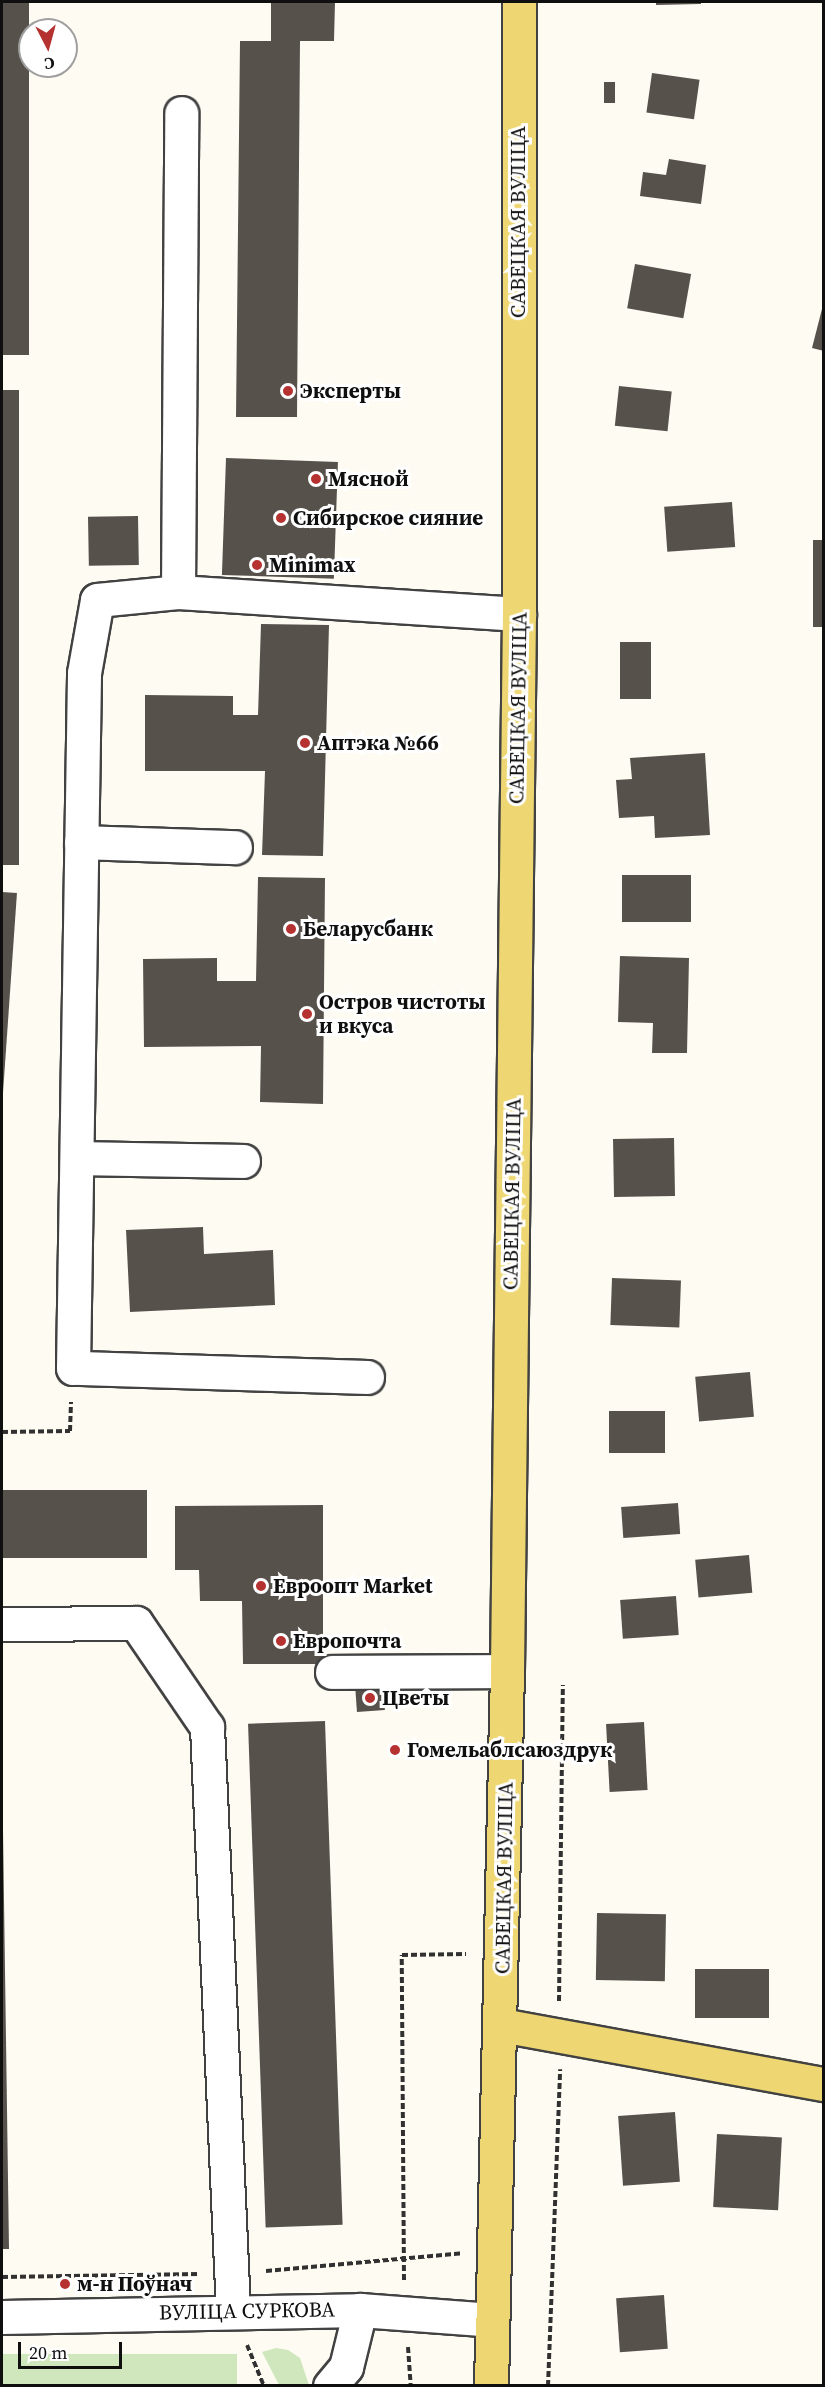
<!DOCTYPE html>
<meta charset="utf-8">
<style>
body{margin:0}
#map{position:relative;width:825px;height:2387px;overflow:hidden;background:#fefcf2;font-family:"Source Serif 4",serif}
div>[style]{position:absolute}
.green>*{inset:0;background:#d0e7bd;transform-origin:0 0}
.building>*{inset:0;background:#57514c;transform-origin:0 0}
.path>*{height:4px;margin-top:-2px;transform-origin:0;background:repeating-linear-gradient(90deg,#313131 0 6px,transparent 0 9px)}
.roads{filter:drop-shadow(2px 0 #424242) drop-shadow(-2px 0 #424242) drop-shadow(0 2px #424242) drop-shadow(0 -2px #424242)}
.minor>*{height:33px;margin:-16.5px;padding:0 16.5px;transform-origin:16.5px;border-radius:16.5px;background:#fff}
.major>*{height:33px;margin:-16.5px;padding:0 16.5px;transform-origin:16.5px;border-radius:16.5px;background:#eed772}
.dots>*{width:16px;height:16px;translate:-50% -50%;box-sizing:border-box;border:3px solid #fff;border-radius:50%}
span{translate:-50% -50%;white-space:nowrap;text-align:center;line-height:1.15;-webkit-text-stroke:6px #fff;paint-order:stroke}
.street-label{font-size:21px;color:#0f0f0f}
.poi-label{font-size:21px;color:#0f0f0f;font-weight:700}
.left{translate:0 -50%;text-align:left}
.frame{position:absolute;inset:0;border:3px solid #0f0f0f;pointer-events:none}
.north{position:absolute;left:18px;top:18px;width:60px;height:60px;box-sizing:border-box;background:#fff;border:2px solid #9f9f9f;border-radius:50%;rotate:174deg;font-size:16px;font-weight:700;line-height:24px;text-align:center;color:#0f0f0f}
.north::after{content:'';display:block;margin:auto;width:21px;height:27px;background:#b63230;clip-path:polygon(50% 0,100% 100%,50% 72%,0 100%)}
.scale{position:absolute;left:18px;top:2342px;width:104px;height:27px;box-sizing:border-box;border:3px solid #0f0f0f;border-top:0;padding-left:8px;font-size:18px;line-height:21px;white-space:nowrap;color:#0f0f0f;-webkit-text-stroke:4px #fff;paint-order:stroke}
</style>
<div id="map">
<div class="green">
<i style="clip-path:polygon(276px 2348px,288px 2350px,300px 2358px,309px 2385px,279px 2385px,262px 2352px)"></i>
<i style="left:2px;top:2354px;width:235px;height:31px"></i>
</div>
<div class="building">
<i style="left:2px;top:2px;width:27px;height:353px"></i>
<i style="clip-path:polygon(271px 2px,335px 2px,334px 41px,300px 41px,297px 417px,236px 417px,240px 41px,271px 41px)"></i>
<i style="clip-path:polygon(656px 2px,701px 2px,701px 4px,656px 5px)"></i>
<i style="left:652px;top:73px;width:48px;height:40px;rotate:8deg"></i>
<i style="left:604px;top:82px;width:11px;height:21px"></i>
<i style="clip-path:polygon(669px 159px,706px 165px,701px 204px,640px 196px,643px 172px,666px 175px)"></i>
<i style="left:635px;top:264px;width:57px;height:45px;rotate:10deg"></i>
<i style="clip-path:polygon(823px 305px,824px 305px,824px 351px,812px 348px)"></i>
<i style="left:619px;top:386px;width:53px;height:40px;rotate:6deg"></i>
<i style="left:2px;top:390px;width:17px;height:475px"></i>
<i style="left:226px;top:458px;width:112px;height:117px;rotate:2deg"></i>
<i style="left:732px;top:502px;width:45px;height:68px;rotate:86deg"></i>
<i style="left:138px;top:516px;width:49px;height:50px;rotate:89deg"></i>
<i style="left:813px;top:540px;width:11px;height:87px"></i>
<i style="clip-path:polygon(261px 624px,329px 625px,323px 856px,262px 855px,265px 771px,145px 771px,145px 695px,233px 696px,233px 715px,258px 715px)"></i>
<i style="left:620px;top:642px;width:31px;height:57px"></i>
<i style="clip-path:polygon(705px 753px,710px 835px,655px 838px,654px 816px,619px 818px,616px 780px,632px 779px,630px 758px)"></i>
<i style="left:622px;top:875px;width:69px;height:47px"></i>
<i style="clip-path:polygon(258px 877px,325px 878px,323px 1104px,260px 1102px,261px 1046px,144px 1047px,143px 959px,217px 958px,217px 981px,256px 981px)"></i>
<i style="left:2px;top:892px;width:15px;height:528px;rotate:4deg"></i>
<i style="clip-path:polygon(620px 956px,689px 958px,687px 1053px,652px 1053px,653px 1023px,618px 1022px)"></i>
<i style="left:674px;top:1138px;width:58px;height:61px;rotate:89deg"></i>
<i style="clip-path:polygon(203px 1227px,204px 1254px,273px 1250px,275px 1305px,130px 1312px,126px 1230px)"></i>
<i style="left:612px;top:1278px;width:69px;height:47px;rotate:2deg"></i>
<i style="left:750px;top:1372px;width:45px;height:55px;rotate:85deg"></i>
<i style="left:609px;top:1411px;width:56px;height:42px"></i>
<i style="left:2px;top:1490px;width:145px;height:68px"></i>
<i style="left:678px;top:1503px;width:31px;height:57px;rotate:86deg"></i>
<i style="clip-path:polygon(323px 1505px,323px 1664px,243px 1664px,242px 1601px,200px 1601px,199px 1570px,175px 1570px,175px 1506px)"></i>
<i style="left:749px;top:1555px;width:38px;height:54px;rotate:85deg"></i>
<i style="left:676px;top:1596px;width:39px;height:56px;rotate:86deg"></i>
<i style="left:383px;top:1683px;width:27px;height:28px;rotate:86deg"></i>
<i style="left:325px;top:1721px;width:504px;height:77px;rotate:88deg"></i>
<i style="left:644px;top:1722px;width:68px;height:38px;rotate:87deg"></i>
<i style="clip-path:polygon(2px 1760px,9px 2249px,2px 2249px)"></i>
<i style="left:597px;top:1913px;width:69px;height:67px;rotate:1deg"></i>
<i style="left:769px;top:1969px;width:49px;height:74px;rotate:90deg"></i>
<i style="left:675px;top:2112px;width:70px;height:57px;rotate:86deg"></i>
<i style="left:717px;top:2134px;width:65px;height:73px;rotate:3deg"></i>
<i style="left:664px;top:2295px;width:54px;height:48px;rotate:86deg"></i>
</div>
<div class="path">
<i style="left:2px;top:1432px;width:68px;rotate:-0.8deg"></i>
<i style="left:70px;top:1431px;width:29px;rotate:-88deg"></i>
<i style="left:559px;top:2001px;width:316px;rotate:-89.3deg"></i>
<i style="left:266px;top:2271px;width:197px;rotate:-5.2deg"></i>
<i style="left:2px;top:2277px;width:197px;rotate:-0.9deg"></i>
<i style="left:404px;top:2280px;width:325px;rotate:-90.4deg"></i>
<i style="left:402px;top:1955px;width:64px;rotate:-0.9deg"></i>
<i style="left:247px;top:2345px;width:44px;rotate:67.5deg"></i>
<i style="left:408px;top:2347px;width:39px;rotate:86deg"></i>
<i style="left:548px;top:2386px;width:317px;rotate:-87.8deg"></i>
</div>
<div class="roads">
<div class="minor">
<i style="left:178px;top:592px;width:479px;rotate:-89.6deg"></i>
<i style="left:81px;top:842px;width:154px;rotate:1.9deg"></i>
<i style="left:77px;top:1158px;width:166px;rotate:1deg"></i>
<i style="left:367px;top:1377px;width:294px;rotate:-178.2deg"></i>
<i style="left:73px;top:1368px;width:695px;rotate:-89.09deg"></i>
<i style="left:84px;top:673px;width:74px;rotate:-79.9deg"></i>
<i style="left:97px;top:600px;width:81px;rotate:-5.6deg"></i>
<i style="left:178px;top:592px;width:342px;rotate:3.7deg"></i>
<i style="left:2px;top:1624px;width:134px;rotate:-0.4deg"></i>
<i style="left:136px;top:1623px;width:126px;rotate:55.7deg"></i>
<i style="left:207px;top:1727px;width:584px;rotate:87.45deg"></i>
<i style="left:332px;top:1672px;width:175px;rotate:-0.3deg"></i>
<i style="left:2px;top:2317px;width:358px;rotate:-1.1deg"></i>
<i style="left:360px;top:2310px;width:132px;rotate:4.3deg"></i>
<i style="left:330px;top:2386px;width:25px;rotate:-50deg"></i>
<i style="left:346px;top:2367px;width:59px;rotate:-76.2deg"></i>
</div>
<div class="major">
<i style="left:501px;top:2025px;width:328px;rotate:10.4deg"></i>
<i style="left:491px;top:2386px;width:715px;rotate:-88.72deg"></i>
<i style="left:507px;top:1671px;width:1057px;rotate:-89.35deg"></i>
<i style="left:519px;top:614px;width:612px;rotate:-90deg"></i>
</div>
</div>
<div class="dots">
<i style="left:288px;top:391px;background:#b63230"></i>
<i style="left:316px;top:479px;background:#b63230"></i>
<i style="left:281px;top:518px;background:#b63230"></i>
<i style="left:257px;top:565px;background:#b63230"></i>
<i style="left:305px;top:743px;background:#b63230"></i>
<i style="left:291px;top:929px;background:#b63230"></i>
<i style="left:307px;top:1014px;background:#b63230"></i>
<i style="left:261px;top:1586px;background:#b63230"></i>
<i style="left:281px;top:1641px;background:#b63230"></i>
<i style="left:370px;top:1698px;background:#b63230"></i>
<i style="left:395px;top:1750px;background:#b63230"></i>
<i style="left:65px;top:2284px;background:#b63230"></i>
</div>
<div class="street-label">
<span style="left:518px;top:222px;rotate:-90deg">САВЕЦКАЯ ВУЛІЦА</span>
<span style="left:518px;top:708px;rotate:-89deg">САВЕЦКАЯ ВУЛІЦА</span>
<span style="left:512px;top:1194px;rotate:-89deg">САВЕЦКАЯ ВУЛІЦА</span>
<span style="left:504px;top:1878px;rotate:-89deg">САВЕЦКАЯ ВУЛІЦА</span>
<span style="left:247px;top:2311px;rotate:-1deg">ВУЛІЦА СУРКОВА</span>
</div>
<div class="poi-label">
<span class="left" style="left:300px;top:391px">Эксперты</span>
<span class="left" style="left:328px;top:479px">Мясной</span>
<span class="left" style="left:293px;top:518px">Сибирское сияние</span>
<span class="left" style="left:269px;top:565px">Minimax</span>
<span class="left" style="left:317px;top:743px">Аптэка №66</span>
<span class="left" style="left:303px;top:929px">Беларусбанк</span>
<span class="left" style="left:319px;top:1014px">Остров чистоты<br>и вкуса</span>
<span class="left" style="left:273px;top:1586px">Евроопт Market</span>
<span class="left" style="left:293px;top:1641px">Европочта</span>
<span class="left" style="left:382px;top:1698px">Цветы</span>
<span class="left" style="left:407px;top:1750px">Гомельаблсаюздрук</span>
<span class="left" style="left:77px;top:2284px">м-н Поўнач</span>
</div>
<div class="frame"></div>
<div class="north">С</div>
<div class="scale">20 m</div>
</div>
